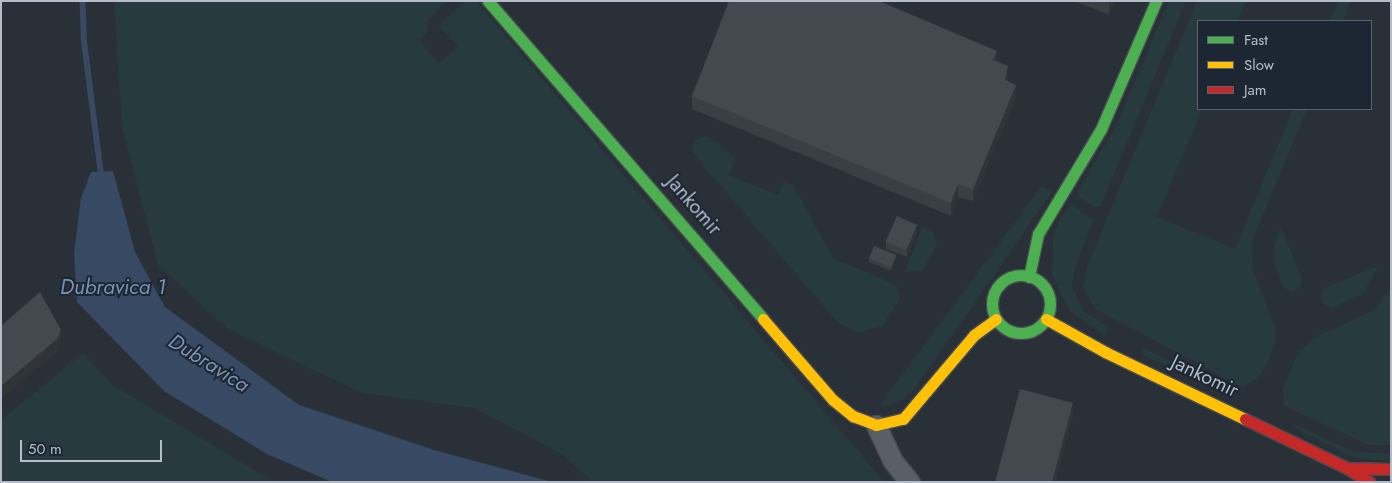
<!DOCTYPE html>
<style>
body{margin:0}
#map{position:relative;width:1392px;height:483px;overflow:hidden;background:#2a3038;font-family:Jost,sans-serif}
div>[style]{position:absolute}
.green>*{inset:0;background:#273a3e}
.water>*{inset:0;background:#384963}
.stream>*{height:5.5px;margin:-2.75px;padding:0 2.75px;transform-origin:2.75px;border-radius:2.75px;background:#384963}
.roads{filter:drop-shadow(1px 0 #484c53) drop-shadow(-1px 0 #484c53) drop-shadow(0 1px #484c53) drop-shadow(0 -1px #484c53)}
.street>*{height:19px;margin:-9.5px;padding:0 9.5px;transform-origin:9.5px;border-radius:9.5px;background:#5a5e66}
.fast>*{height:11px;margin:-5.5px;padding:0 5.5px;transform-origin:5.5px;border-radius:5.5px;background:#4caf50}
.fast>.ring{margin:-5.5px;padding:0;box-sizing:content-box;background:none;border:11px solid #4caf50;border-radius:50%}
.slow>*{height:11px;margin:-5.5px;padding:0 5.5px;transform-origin:5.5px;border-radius:5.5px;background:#ffc107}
.jam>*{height:11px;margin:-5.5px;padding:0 5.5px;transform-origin:5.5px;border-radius:5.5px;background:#c62828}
.wall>*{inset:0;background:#3a3f45}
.shaded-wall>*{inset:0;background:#303338}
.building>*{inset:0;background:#444950;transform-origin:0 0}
span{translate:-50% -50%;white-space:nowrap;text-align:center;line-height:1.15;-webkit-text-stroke:4px #1d2633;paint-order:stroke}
.street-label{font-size:20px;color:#b4bcc9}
.water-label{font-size:21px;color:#7c92b1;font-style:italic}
.frame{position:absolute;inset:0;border:2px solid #b4bcc9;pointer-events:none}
.legend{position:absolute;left:1197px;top:20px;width:175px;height:90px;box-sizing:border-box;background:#1d2633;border:1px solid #59626f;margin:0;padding:6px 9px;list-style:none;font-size:15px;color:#b4bcc9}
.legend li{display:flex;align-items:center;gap:10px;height:25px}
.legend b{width:25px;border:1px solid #59626f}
.scale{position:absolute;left:20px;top:440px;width:142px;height:22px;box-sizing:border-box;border:2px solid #b4bcc9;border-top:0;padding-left:6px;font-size:15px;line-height:18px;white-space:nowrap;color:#b4bcc9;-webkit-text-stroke:4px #1d2633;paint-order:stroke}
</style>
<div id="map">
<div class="green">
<i style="clip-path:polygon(114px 1px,447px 1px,427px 22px,427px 33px,419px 40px,439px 63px,458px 46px,439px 26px,465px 1px,476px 1px,884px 482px,593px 482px,562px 454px,474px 408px,362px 393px,228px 329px,158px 265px,122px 126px)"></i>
<i style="clip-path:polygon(1169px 1px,1186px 1px,1100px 207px,1095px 207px,1076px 195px,1116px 126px)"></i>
<i style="clip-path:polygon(1197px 1px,1246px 1px,1238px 21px,1198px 21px,1198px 109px,1202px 109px,1157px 217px,1235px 249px,1293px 109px,1307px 109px,1252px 241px,1253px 270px,1275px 327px,1275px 341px,1266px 367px,1257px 378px,1242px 387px,1097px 310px,1083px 288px,1088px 264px)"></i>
<i style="clip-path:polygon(1338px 1px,1351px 1px,1343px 21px,1330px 21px)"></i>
<i style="clip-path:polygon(704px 136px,714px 140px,735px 160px,729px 175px,778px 195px,784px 181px,793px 185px,833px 258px,896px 285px,900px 299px,883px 325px,859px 333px,838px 323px,692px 152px,694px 141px)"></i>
<i style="clip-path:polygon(1042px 186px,1052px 192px,913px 391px,901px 401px,882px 407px,882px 402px)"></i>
<i style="clip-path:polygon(1071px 204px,1093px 220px,1074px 272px,1072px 287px,1084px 312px,1109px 328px,1104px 335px,1070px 311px,1058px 288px,1060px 283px,1056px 284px,1052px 272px,1053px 239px,1058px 223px)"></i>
<i style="clip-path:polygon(922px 227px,932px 231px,937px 245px,923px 269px,905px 272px)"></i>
<i style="clip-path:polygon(1281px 227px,1302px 279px,1301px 285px,1293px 292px,1284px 288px,1274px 264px,1274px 245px)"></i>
<i style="clip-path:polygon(1378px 266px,1366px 289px,1357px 297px,1331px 308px,1323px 303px,1320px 294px,1327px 287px)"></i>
<i style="clip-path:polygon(1391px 288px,1391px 445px,1369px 445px,1284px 406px,1283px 388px,1299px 351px,1318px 336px,1374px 310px)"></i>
<i style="clip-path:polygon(1144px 348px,1222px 388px,1220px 392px,1141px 354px)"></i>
<i style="clip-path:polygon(83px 353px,112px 385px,274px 482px,1px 482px,1px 420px)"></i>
<i style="clip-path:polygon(1292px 423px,1352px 451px,1391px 454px,1391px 461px,1355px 458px,1300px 431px)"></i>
</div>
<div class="water">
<i style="clip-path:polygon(113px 171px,135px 252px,165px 307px,299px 405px,434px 450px,552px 482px,332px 482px,267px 454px,164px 391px,77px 302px,74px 253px,81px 198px,91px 172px)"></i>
</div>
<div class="stream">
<i style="left:83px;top:1px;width:37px;rotate:88deg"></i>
<i style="left:84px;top:38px;width:141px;rotate:82.7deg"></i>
</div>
<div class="roads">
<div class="street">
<i style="left:876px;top:425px;width:38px;rotate:65deg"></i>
<i style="left:892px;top:460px;width:28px;rotate:51deg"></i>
</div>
<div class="fast">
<i style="left:488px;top:1px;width:420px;rotate:49.1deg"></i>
<i class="ring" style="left:992px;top:275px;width:47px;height:47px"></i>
<i style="left:1029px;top:277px;width:44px;rotate:-78.2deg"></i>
<i style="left:1038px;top:234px;width:122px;rotate:-59deg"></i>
<i style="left:1101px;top:129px;width:139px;rotate:-66.7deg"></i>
</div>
<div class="slow">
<i style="left:763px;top:319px;width:107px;rotate:49.2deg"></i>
<i style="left:833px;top:400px;width:26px;rotate:39deg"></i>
<i style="left:853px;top:416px;width:25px;rotate:21deg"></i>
<i style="left:876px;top:425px;width:28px;rotate:-13deg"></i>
<i style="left:903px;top:419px;width:110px;rotate:-49.8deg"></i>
<i style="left:974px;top:335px;width:27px;rotate:-36deg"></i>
<i style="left:1046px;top:319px;width:68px;rotate:29.2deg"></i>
<i style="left:1105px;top:352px;width:155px;rotate:25.6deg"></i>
</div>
<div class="jam">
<i style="left:1245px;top:419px;width:113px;rotate:25.7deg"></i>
<i style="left:1347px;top:468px;width:26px;rotate:32deg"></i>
<i style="left:1347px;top:468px;width:44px;rotate:1.3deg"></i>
</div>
</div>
<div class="wall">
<i style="clip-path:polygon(1075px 1px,1115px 1px,1109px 15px)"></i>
<i style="clip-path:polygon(997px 61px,1008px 78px,1008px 81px,1016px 98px,973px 201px,958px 197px,951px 216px,692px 109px,692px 96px)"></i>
<i style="clip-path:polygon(917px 232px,907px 257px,886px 249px,886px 242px)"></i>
<i style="clip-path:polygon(869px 258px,896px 258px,891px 271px,869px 262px)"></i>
</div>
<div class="shaded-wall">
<i style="clip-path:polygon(1110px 1px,1115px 1px,1109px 15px,1109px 3px)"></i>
<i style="clip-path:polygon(997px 51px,997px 64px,993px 60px)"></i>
<i style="clip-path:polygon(1008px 66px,1008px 78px,1005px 92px,1005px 80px)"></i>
<i style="clip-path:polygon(1016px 85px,1016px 98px,973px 201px,973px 189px)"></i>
<i style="clip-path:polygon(958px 184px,958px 197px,951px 216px,951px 203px)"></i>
<i style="clip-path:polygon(917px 225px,917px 232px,907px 257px,907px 250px)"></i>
<i style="clip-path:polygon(896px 255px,896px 258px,891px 271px,891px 267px)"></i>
<i style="clip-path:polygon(61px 330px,61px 343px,57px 352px,1px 399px,1px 386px)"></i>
<i style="clip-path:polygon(1073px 403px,1073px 416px,1056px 482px,1052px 482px)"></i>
</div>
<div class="building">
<i style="clip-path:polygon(729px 1px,879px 1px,997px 51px,993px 60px,1008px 66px,1005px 80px,1016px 85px,973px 189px,958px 184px,951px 203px,692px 96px)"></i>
<i style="left:897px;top:216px;width:22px;height:28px;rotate:24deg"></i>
<i style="left:874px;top:246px;width:24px;height:13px;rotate:22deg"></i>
<i style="clip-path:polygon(40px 292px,61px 330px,57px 339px,1px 386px,1px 326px)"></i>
<i style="clip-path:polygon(1020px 389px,1073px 403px,1052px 482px,995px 482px)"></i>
</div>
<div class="street-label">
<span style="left:694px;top:205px;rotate:49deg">Jankomir</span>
<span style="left:1205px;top:376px;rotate:26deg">Jankomir</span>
</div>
<div class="water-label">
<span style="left:113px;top:287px">Dubravica 1</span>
<span style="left:209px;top:363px;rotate:32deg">Dubravica</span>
</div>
<div class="frame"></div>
<ul class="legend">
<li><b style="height:6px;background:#4caf50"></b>Fast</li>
<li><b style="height:6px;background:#ffc107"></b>Slow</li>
<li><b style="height:6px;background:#c62828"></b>Jam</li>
</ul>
<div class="scale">50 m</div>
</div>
